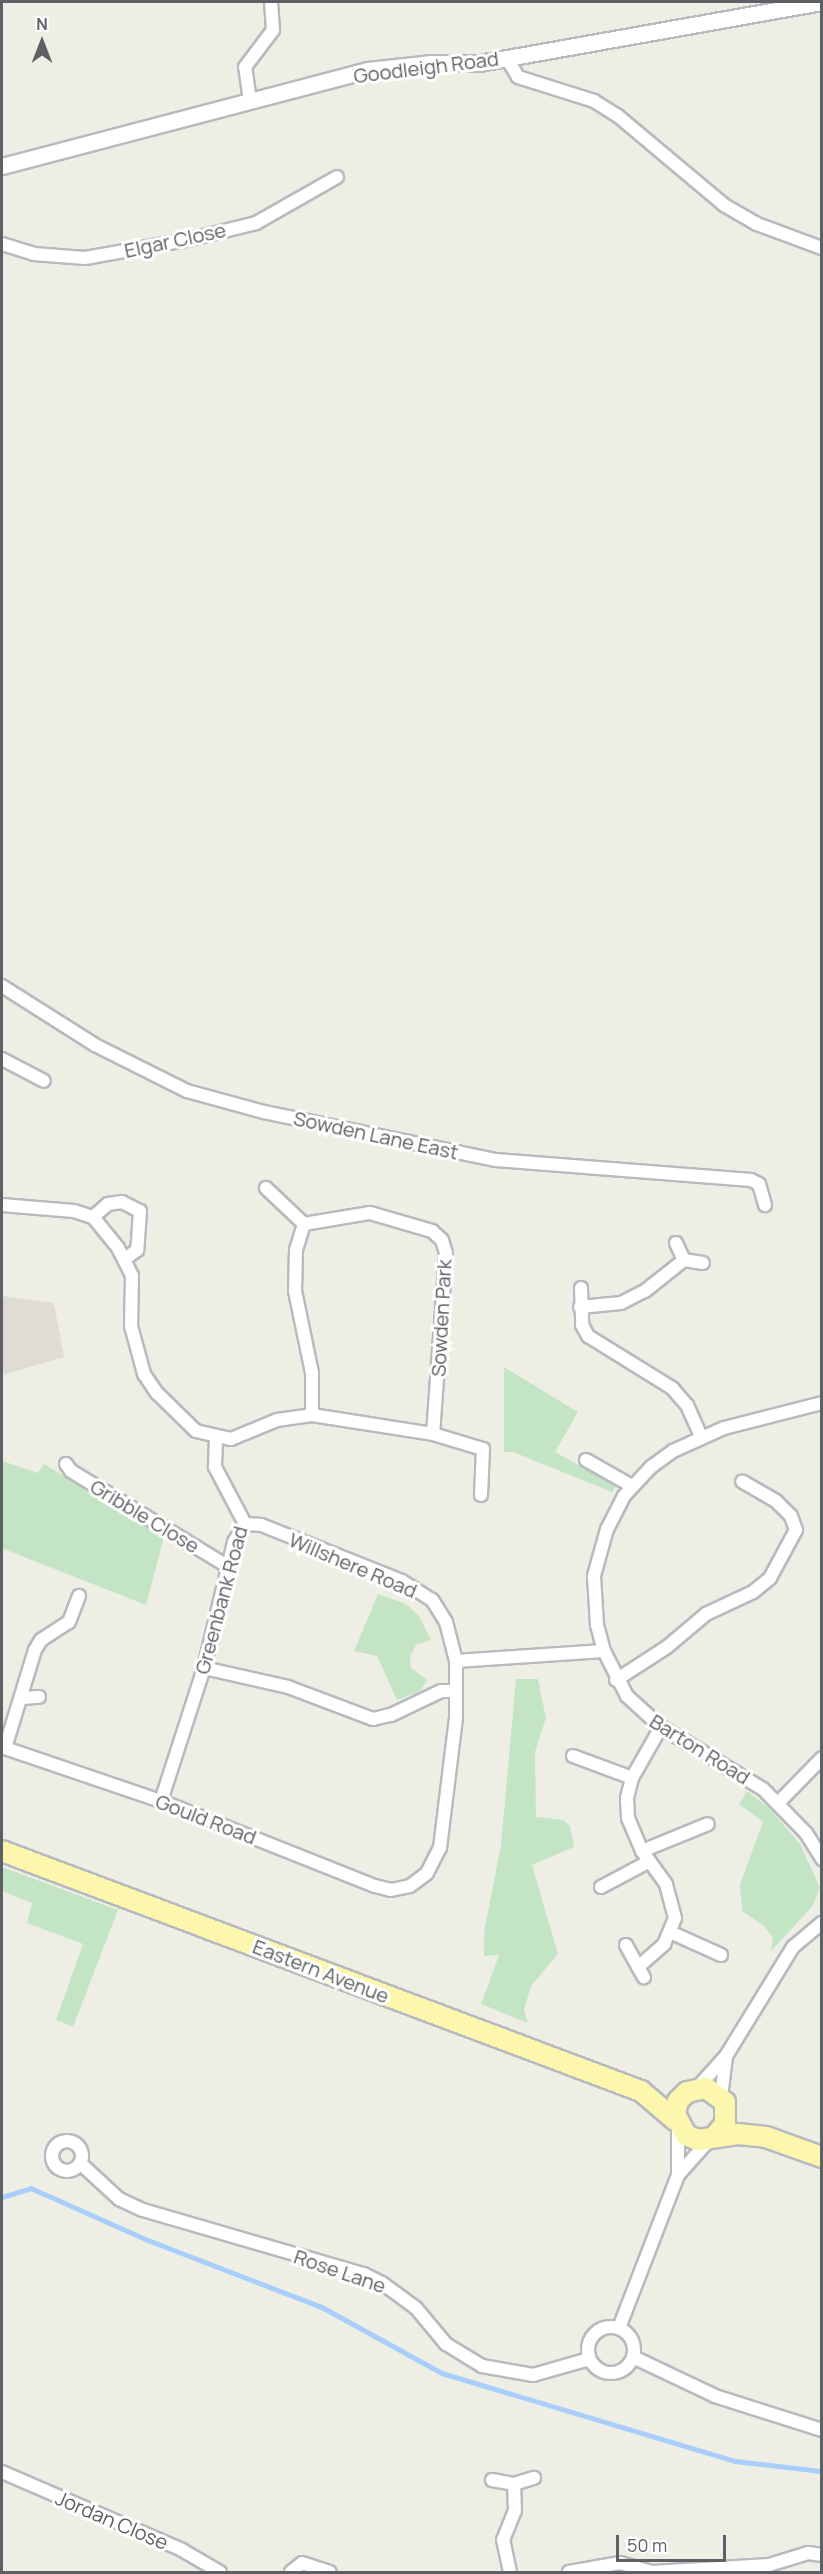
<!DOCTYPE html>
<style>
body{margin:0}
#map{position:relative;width:823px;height:2574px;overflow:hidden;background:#efeee5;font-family:Manrope,sans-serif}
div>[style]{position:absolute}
.education>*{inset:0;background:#dfddd3}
.green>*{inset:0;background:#c3e5c6}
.stream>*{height:4.5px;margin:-2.25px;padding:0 2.25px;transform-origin:2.25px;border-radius:2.25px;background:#a8cffc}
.roads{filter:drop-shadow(2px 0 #b7babe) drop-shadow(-2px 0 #b7babe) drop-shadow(0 2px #b7babe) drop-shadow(0 -2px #b7babe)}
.minor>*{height:12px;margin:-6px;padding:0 6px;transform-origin:6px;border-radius:6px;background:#fff}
.minor>.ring{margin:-6px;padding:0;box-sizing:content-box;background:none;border:12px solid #fff;border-radius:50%}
.tertiary>*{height:15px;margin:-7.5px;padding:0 7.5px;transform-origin:7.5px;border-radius:7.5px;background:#fff}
.primary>*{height:20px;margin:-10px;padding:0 10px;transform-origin:10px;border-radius:10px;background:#fcf7ad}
span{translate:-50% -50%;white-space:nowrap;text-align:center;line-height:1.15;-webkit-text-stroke:6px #fff;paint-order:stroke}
.street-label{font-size:20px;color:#5d6065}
.frame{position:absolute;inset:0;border:3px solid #5d6065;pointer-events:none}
.north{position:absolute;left:12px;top:12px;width:60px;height:60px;-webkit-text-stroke:4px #fff;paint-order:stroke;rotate:0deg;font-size:16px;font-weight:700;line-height:24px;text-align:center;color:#5d6065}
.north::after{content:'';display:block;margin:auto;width:21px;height:27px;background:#5d6065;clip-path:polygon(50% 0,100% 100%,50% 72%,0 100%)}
.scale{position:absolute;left:616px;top:2535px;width:110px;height:27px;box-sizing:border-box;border:3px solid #5d6065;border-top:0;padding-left:8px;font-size:18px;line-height:21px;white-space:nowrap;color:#5d6065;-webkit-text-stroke:4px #fff;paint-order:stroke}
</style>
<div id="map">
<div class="education">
<i style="clip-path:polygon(2px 1296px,54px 1303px,64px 1357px,2px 1375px)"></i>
</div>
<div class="green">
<i style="clip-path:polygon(504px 1367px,578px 1412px,555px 1452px,616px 1486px,612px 1492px,513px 1452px,504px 1452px)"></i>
<i style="clip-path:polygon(2px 1461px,38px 1473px,44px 1464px,164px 1537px,146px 1605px,4px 1549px,2px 1554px)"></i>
<i style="clip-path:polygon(378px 1594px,406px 1604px,419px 1616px,431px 1640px,416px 1645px,410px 1657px,411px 1668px,427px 1680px,420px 1691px,397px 1700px,377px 1656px,354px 1651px)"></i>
<i style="clip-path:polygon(516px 1679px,538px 1679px,546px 1718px,535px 1752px,536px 1817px,563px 1820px,570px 1826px,574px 1847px,532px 1865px,558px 1954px,531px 1986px,524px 2010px,528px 2023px,481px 2004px,499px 1955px,484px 1956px,484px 1932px,501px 1845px)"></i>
<i style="clip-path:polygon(747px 1791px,769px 1808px,800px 1844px,820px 1888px,812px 1907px,771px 1951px,773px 1938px,765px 1927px,742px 1911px,740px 1884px,763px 1822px,739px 1804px)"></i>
<i style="clip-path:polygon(2px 1867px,118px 1910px,73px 2027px,56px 2020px,83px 1944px,27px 1923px,32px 1903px,2px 1891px)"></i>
</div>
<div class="stream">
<i style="left:2px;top:2197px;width:30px;rotate:-17deg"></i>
<i style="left:31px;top:2188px;width:128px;rotate:24deg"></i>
<i style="left:148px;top:2240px;width:186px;rotate:21.1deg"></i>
<i style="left:322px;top:2307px;width:137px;rotate:28.8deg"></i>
<i style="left:442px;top:2373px;width:306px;rotate:16.7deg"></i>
<i style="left:735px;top:2461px;width:88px;rotate:6.6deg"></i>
</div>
<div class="roads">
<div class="minor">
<i style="left:506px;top:57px;width:23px;rotate:59deg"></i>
<i style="left:518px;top:77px;width:80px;rotate:17.5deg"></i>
<i style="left:594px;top:101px;width:28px;rotate:32deg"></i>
<i style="left:618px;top:116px;width:138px;rotate:40deg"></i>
<i style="left:724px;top:205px;width:38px;rotate:30deg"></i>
<i style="left:757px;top:224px;width:69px;rotate:20.3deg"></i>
<i style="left:250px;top:101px;width:34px;rotate:-98deg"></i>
<i style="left:245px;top:67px;width:46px;rotate:-52.9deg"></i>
<i style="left:273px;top:30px;width:28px;rotate:-94deg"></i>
<i style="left:2px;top:244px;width:34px;rotate:17deg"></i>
<i style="left:34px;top:254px;width:51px;rotate:4.5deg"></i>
<i style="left:85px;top:258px;width:104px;rotate:-10deg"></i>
<i style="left:187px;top:240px;width:71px;rotate:-13.8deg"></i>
<i style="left:256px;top:223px;width:93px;rotate:-29.6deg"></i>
<i style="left:2px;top:986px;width:110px;rotate:32.4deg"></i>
<i style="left:95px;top:1045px;width:103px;rotate:26.6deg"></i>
<i style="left:187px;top:1091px;width:80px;rotate:15.3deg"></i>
<i style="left:264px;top:1112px;width:237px;rotate:11.7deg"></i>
<i style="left:496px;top:1160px;width:256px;rotate:4.5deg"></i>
<i style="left:751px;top:1180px;width:9px;rotate:27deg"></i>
<i style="left:759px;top:1184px;width:22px;rotate:74deg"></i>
<i style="left:2px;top:1059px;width:47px;rotate:27.6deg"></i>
<i style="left:266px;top:1188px;width:52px;rotate:43.5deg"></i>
<i style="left:2px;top:1205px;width:72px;rotate:4.8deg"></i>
<i style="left:74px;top:1211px;width:20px;rotate:18deg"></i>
<i style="left:93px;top:1217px;width:40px;rotate:51deg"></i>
<i style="left:118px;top:1248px;width:31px;rotate:63deg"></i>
<i style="left:132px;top:1276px;width:50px;rotate:91.1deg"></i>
<i style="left:131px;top:1326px;width:50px;rotate:74.8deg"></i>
<i style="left:144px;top:1374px;width:23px;rotate:56deg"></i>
<i style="left:157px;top:1393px;width:54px;rotate:44.3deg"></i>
<i style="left:196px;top:1431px;width:36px;rotate:13deg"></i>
<i style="left:231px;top:1439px;width:50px;rotate:-22.4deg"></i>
<i style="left:277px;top:1420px;width:35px;rotate:-8deg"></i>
<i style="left:312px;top:1415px;width:122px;rotate:8.9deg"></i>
<i style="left:433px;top:1434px;width:52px;rotate:16.7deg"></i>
<i style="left:483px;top:1449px;width:46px;rotate:92.5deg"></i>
<i style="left:93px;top:1217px;width:20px;rotate:-41deg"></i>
<i style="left:108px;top:1204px;width:14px;rotate:-8deg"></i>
<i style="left:122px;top:1202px;width:20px;rotate:27deg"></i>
<i style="left:140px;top:1211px;width:39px;rotate:94deg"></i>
<i style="left:137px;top:1250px;width:15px;rotate:143deg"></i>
<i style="left:676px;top:1243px;width:19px;rotate:65deg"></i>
<i style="left:684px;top:1260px;width:19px;rotate:9deg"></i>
<i style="left:581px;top:1288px;width:37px;rotate:88deg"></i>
<i style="left:582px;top:1325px;width:13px;rotate:61deg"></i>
<i style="left:588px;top:1336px;width:99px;rotate:31.8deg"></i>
<i style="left:672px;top:1388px;width:23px;rotate:49deg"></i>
<i style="left:687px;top:1405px;width:36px;rotate:66deg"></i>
<i style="left:580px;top:1307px;width:41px;rotate:-5.6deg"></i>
<i style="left:621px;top:1303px;width:27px;rotate:-27deg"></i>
<i style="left:645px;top:1291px;width:50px;rotate:-38.5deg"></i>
<i style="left:822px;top:1403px;width:101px;rotate:165.7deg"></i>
<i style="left:724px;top:1428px;width:56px;rotate:155.7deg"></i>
<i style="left:673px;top:1451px;width:27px;rotate:144deg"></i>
<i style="left:651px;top:1467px;width:40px;rotate:133deg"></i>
<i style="left:624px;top:1496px;width:37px;rotate:117deg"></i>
<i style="left:607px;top:1529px;width:49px;rotate:105.5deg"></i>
<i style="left:594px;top:1576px;width:49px;rotate:86.5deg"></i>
<i style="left:597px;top:1625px;width:27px;rotate:75deg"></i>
<i style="left:604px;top:1651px;width:51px;rotate:62.9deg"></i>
<i style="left:627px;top:1696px;width:46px;rotate:42.4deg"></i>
<i style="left:661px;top:1727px;width:119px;rotate:31.3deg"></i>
<i style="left:763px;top:1789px;width:62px;rotate:45.7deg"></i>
<i style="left:806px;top:1833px;width:31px;rotate:58deg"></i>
<i style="left:312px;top:1415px;width:42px;rotate:-90deg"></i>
<i style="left:312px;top:1373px;width:84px;rotate:-101.7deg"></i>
<i style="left:295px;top:1291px;width:41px;rotate:-88.6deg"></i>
<i style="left:296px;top:1250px;width:27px;rotate:-73deg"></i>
<i style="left:304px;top:1224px;width:67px;rotate:-9.5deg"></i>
<i style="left:370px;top:1213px;width:65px;rotate:16.2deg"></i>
<i style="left:432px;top:1231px;width:13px;rotate:42deg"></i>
<i style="left:442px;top:1240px;width:14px;rotate:73deg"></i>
<i style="left:446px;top:1253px;width:181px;rotate:94.1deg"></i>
<i style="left:216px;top:1438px;width:29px;rotate:92deg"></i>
<i style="left:215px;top:1467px;width:64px;rotate:62.2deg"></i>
<i style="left:586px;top:1460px;width:53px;rotate:29.5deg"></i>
<i style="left:66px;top:1464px;width:9px;rotate:54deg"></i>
<i style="left:71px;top:1471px;width:183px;rotate:31.3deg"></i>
<i style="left:456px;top:1661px;width:148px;rotate:-3.9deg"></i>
<i style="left:204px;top:1668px;width:86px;rotate:12.7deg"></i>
<i style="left:288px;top:1687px;width:91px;rotate:20.6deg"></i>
<i style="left:373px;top:1719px;width:18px;rotate:-13deg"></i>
<i style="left:391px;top:1715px;width:55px;rotate:-25.6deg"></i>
<i style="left:441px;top:1691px;width:13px"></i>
<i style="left:616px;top:1680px;width:61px;rotate:-32.9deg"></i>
<i style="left:667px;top:1647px;width:51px;rotate:-40.2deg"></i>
<i style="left:706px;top:1614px;width:52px;rotate:-25.1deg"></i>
<i style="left:753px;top:1592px;width:22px;rotate:-39deg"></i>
<i style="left:770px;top:1578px;width:55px;rotate:-61.6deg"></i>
<i style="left:796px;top:1530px;width:15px;rotate:-110deg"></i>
<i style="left:791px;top:1516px;width:21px;rotate:-135deg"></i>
<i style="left:776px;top:1501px;width:39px;rotate:-150deg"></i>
<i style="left:23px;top:1698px;width:16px;rotate:-4deg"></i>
<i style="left:2px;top:1747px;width:168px;rotate:18.8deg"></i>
<i style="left:161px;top:1801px;width:230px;rotate:21.7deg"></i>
<i style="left:375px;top:1886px;width:16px;rotate:14deg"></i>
<i style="left:391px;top:1890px;width:19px;rotate:-12deg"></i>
<i style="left:410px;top:1886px;width:21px;rotate:-37deg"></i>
<i style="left:427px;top:1873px;width:28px;rotate:-63deg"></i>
<i style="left:440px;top:1848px;width:132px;rotate:-83deg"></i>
<i style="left:456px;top:1717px;width:56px;rotate:-90deg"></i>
<i style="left:456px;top:1661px;width:40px;rotate:-104.4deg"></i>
<i style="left:446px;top:1622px;width:26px;rotate:-122deg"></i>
<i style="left:432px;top:1600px;width:36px;rotate:-148deg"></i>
<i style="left:402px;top:1581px;width:152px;rotate:-158.3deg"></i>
<i style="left:261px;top:1525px;width:16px;rotate:-176deg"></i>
<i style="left:5px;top:1748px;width:102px;rotate:-73deg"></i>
<i style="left:35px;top:1650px;width:12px;rotate:-59deg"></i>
<i style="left:41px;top:1640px;width:33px;rotate:-33deg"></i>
<i style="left:69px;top:1622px;width:28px;rotate:-69deg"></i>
<i style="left:573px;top:1756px;width:63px;rotate:20.4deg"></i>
<i style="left:161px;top:1801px;width:140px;rotate:-72.1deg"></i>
<i style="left:204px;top:1668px;width:130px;rotate:-76.6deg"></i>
<i style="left:234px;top:1542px;width:21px;rotate:-59deg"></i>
<i style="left:778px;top:1803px;width:63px;rotate:-45.6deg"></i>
<i style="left:642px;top:1851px;width:71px;rotate:-22.2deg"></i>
<i style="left:601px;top:1887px;width:55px;rotate:-28deg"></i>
<i style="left:670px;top:1932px;width:56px;rotate:24.3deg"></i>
<i style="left:626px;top:1945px;width:37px;rotate:61deg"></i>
<i style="left:638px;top:1967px;width:35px;rotate:-41deg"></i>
<i style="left:664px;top:1944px;width:28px;rotate:-67deg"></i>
<i style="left:675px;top:1918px;width:35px;rotate:-105deg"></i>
<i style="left:666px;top:1884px;width:41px;rotate:-126deg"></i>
<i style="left:642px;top:1851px;width:36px;rotate:-113deg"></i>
<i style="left:628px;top:1818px;width:20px;rotate:-93deg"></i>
<i style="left:627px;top:1798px;width:21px;rotate:-76deg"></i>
<i style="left:632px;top:1778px;width:59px;rotate:-60.4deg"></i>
<i style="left:697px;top:2088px;width:43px;rotate:-47.8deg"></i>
<i style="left:726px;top:2056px;width:128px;rotate:-58.4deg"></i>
<i style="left:793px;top:1947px;width:38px;rotate:-40deg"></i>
<i style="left:721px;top:2097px;width:40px;rotate:-82.9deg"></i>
<i class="ring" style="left:52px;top:2141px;width:18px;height:18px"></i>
<i style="left:81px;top:2164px;width:52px;rotate:42.6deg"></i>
<i style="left:119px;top:2199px;width:26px;rotate:25deg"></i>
<i style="left:143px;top:2210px;width:230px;rotate:16.2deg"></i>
<i style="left:364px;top:2274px;width:20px;rotate:27deg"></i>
<i style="left:382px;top:2283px;width:42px;rotate:36.3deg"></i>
<i style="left:416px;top:2308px;width:47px;rotate:50.2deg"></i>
<i style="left:446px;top:2344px;width:42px;rotate:31.4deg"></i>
<i style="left:482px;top:2366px;width:52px;rotate:10deg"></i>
<i style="left:533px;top:2375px;width:58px;rotate:-15.9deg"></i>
<i style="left:678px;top:2175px;width:50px;rotate:-48.3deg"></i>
<i class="ring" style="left:588px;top:2327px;width:34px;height:34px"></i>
<i style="left:619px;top:2328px;width:164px;rotate:-68.9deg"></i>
<i style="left:678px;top:2175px;width:48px;rotate:-90deg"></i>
<i style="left:633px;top:2357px;width:91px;rotate:25.4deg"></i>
<i style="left:715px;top:2396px;width:112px;rotate:17.6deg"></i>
<i style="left:2px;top:2472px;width:196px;rotate:23.4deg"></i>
<i style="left:182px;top:2550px;width:44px;rotate:30.1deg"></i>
<i style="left:492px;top:2480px;width:22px;rotate:10deg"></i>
<i style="left:514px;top:2484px;width:21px;rotate:-17deg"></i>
<i style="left:291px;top:2572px;width:14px;rotate:-39deg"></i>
<i style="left:302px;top:2563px;width:29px;rotate:18deg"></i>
<i style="left:510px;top:2572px;width:33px;rotate:-102deg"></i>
<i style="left:503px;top:2540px;width:31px;rotate:-68deg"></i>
<i style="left:515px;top:2511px;width:27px;rotate:-92deg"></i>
<i style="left:569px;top:2572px;width:52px;rotate:-10deg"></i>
<i style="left:620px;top:2563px;width:33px;rotate:16deg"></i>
<i style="left:652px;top:2572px;width:117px;rotate:-3.4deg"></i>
<i style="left:769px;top:2565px;width:41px;rotate:-17.1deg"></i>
<i style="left:808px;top:2553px;width:14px;rotate:8deg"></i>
</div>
<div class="tertiary">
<i style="left:2px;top:166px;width:378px;rotate:-14.7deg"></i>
<i style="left:368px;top:70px;width:62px;rotate:-6.4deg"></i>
<i style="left:430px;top:63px;width:49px"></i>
<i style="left:479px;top:63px;width:348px;rotate:-10.1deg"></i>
</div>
<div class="primary">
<i style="left:2px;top:1851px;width:683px;rotate:20.59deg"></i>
<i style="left:641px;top:2091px;width:45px;rotate:40.5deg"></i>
<i style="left:715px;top:2136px;width:16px;rotate:-50deg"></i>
<i style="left:725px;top:2124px;width:22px;rotate:-90deg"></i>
<i style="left:725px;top:2102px;width:24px;rotate:-144deg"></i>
<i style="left:706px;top:2088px;width:19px;rotate:168deg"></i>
<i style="left:687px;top:2092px;width:13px;rotate:135deg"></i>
<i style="left:678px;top:2101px;width:13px;rotate:103deg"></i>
<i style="left:675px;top:2114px;width:24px;rotate:62deg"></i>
<i style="left:686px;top:2135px;width:13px;rotate:23deg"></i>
<i style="left:698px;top:2140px;width:40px;rotate:-8.5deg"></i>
<i style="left:738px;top:2134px;width:28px;rotate:6deg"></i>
<i style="left:766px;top:2137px;width:59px;rotate:19.7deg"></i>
</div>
</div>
<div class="street-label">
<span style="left:426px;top:67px;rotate:-7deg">Goodleigh Road</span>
<span style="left:175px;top:240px;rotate:-12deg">Elgar Close</span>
<span style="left:376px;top:1135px;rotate:12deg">Sowden Lane East</span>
<span style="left:441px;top:1318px;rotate:-87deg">Sowden Park</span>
<span style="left:145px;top:1516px;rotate:31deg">Gribble Close</span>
<span style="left:353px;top:1565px;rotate:23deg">Willshere Road</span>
<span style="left:221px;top:1600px;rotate:-75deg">Greenbank Road</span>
<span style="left:700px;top:1749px;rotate:32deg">Barton Road</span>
<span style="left:206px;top:1819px;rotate:21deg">Gould Road</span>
<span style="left:321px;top:1971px;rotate:21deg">Eastern Avenue</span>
<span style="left:340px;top:2271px;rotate:19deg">Rose Lane</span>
<span style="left:112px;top:2520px;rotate:23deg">Jordan Close</span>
</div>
<div class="frame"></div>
<div class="north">N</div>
<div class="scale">50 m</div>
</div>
